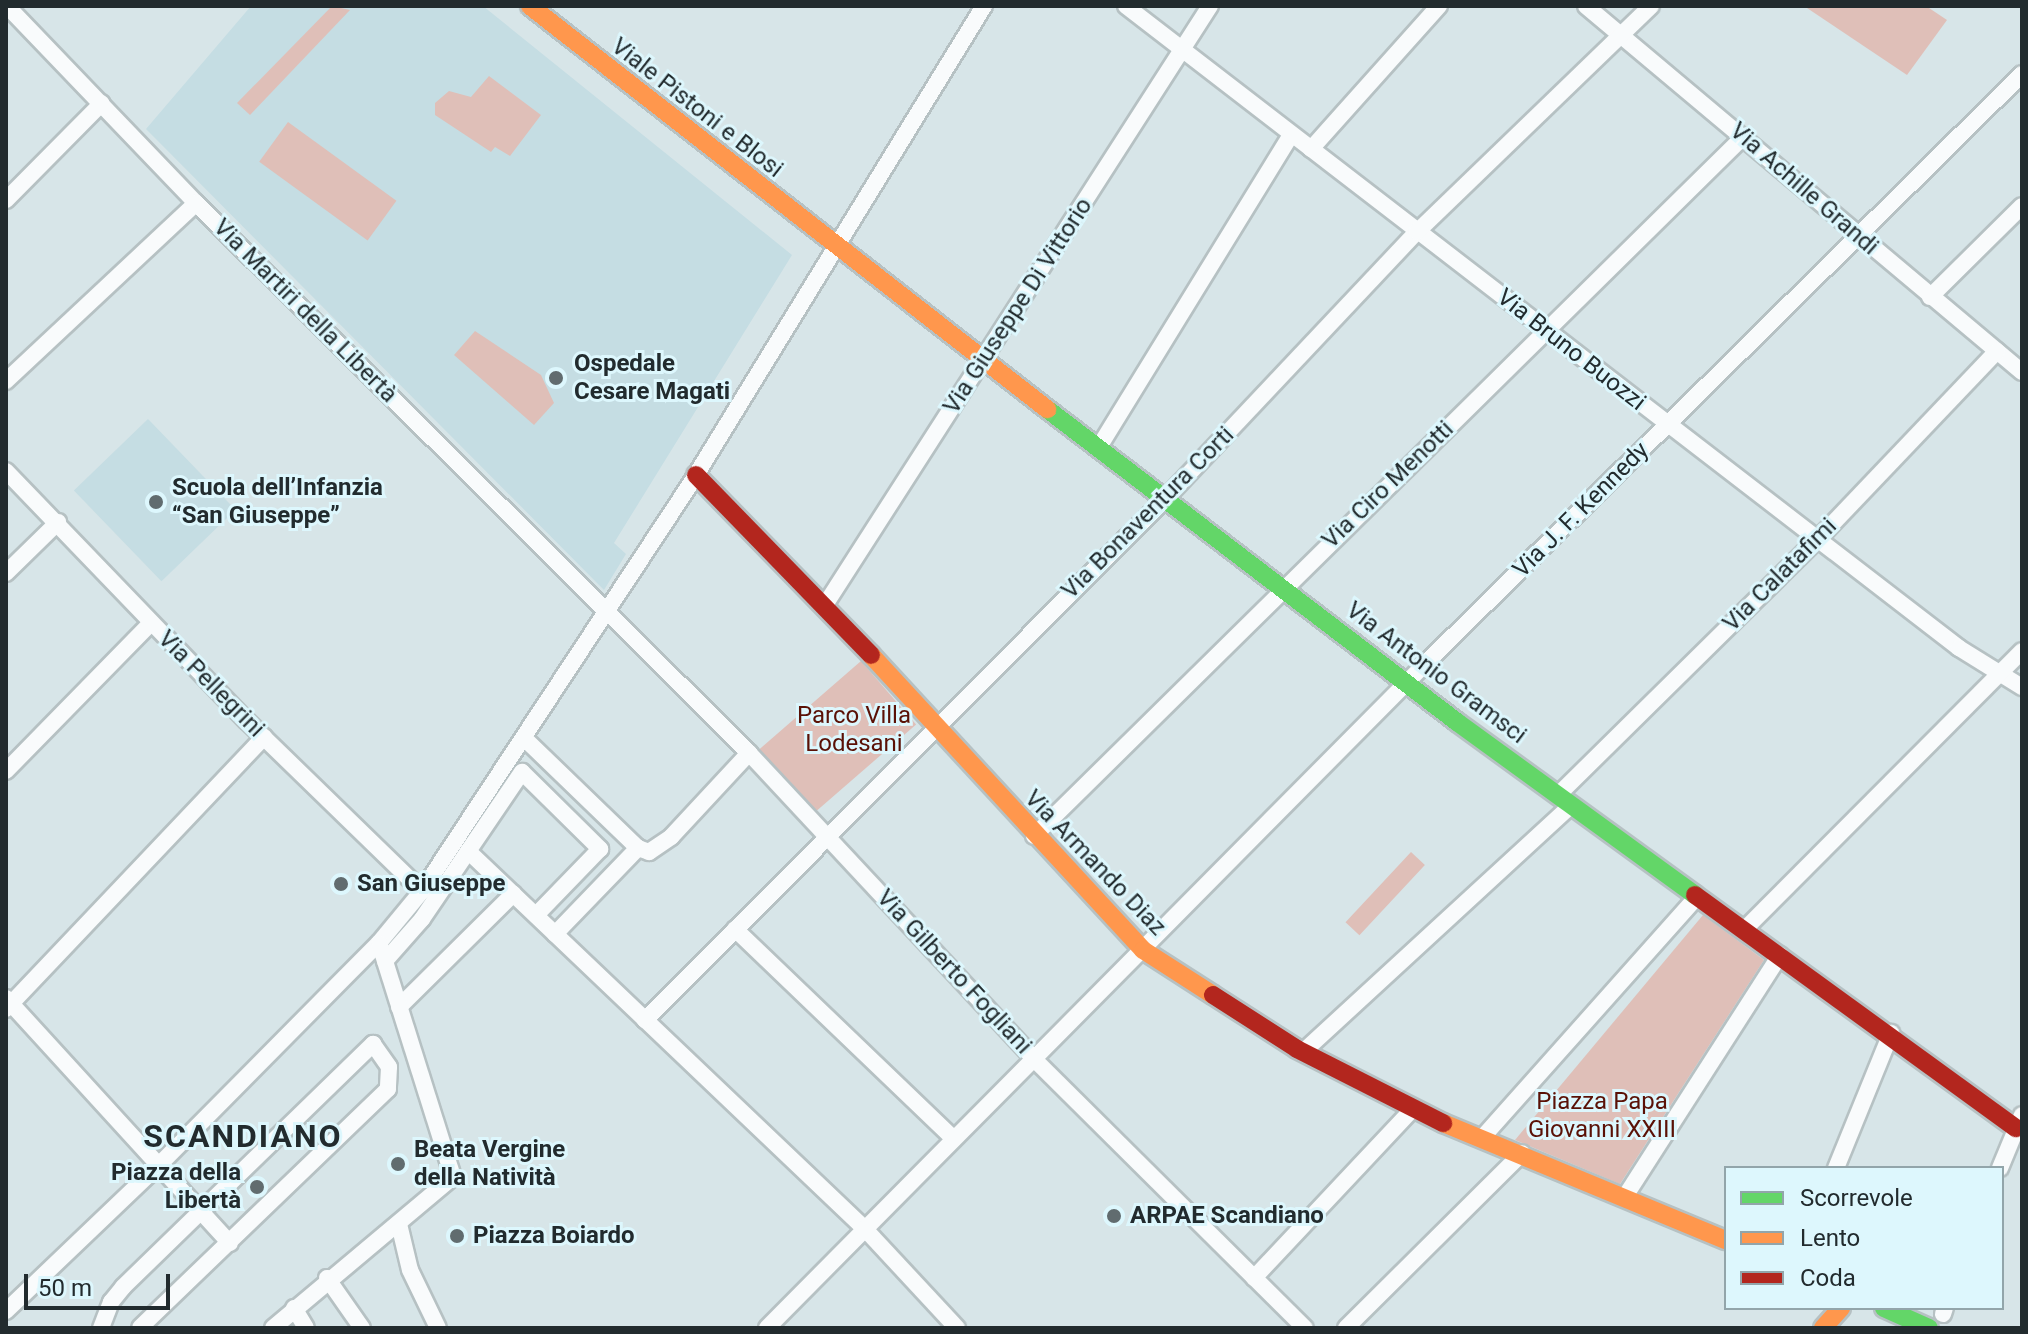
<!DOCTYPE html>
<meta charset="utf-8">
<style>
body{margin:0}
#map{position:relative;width:2028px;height:1334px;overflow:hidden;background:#d7e5e8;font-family:Roboto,sans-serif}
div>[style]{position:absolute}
.built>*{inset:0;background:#c5dde3;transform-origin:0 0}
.green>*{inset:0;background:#dfbfb8;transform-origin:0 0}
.roads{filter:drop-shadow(2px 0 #b6c1c3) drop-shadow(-2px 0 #b6c1c3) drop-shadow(0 2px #b6c1c3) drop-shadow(0 -2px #b6c1c3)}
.street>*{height:16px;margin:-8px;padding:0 8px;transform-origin:8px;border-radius:8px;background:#f9fbfc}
.fast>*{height:18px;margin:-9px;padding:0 9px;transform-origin:9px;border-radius:9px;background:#63d668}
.slow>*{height:18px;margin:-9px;padding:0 9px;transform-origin:9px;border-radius:9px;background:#ff974d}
.jam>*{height:18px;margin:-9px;padding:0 9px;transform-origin:9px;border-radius:9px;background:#b3261e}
.dots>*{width:22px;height:22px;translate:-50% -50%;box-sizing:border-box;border:4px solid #ddf7fd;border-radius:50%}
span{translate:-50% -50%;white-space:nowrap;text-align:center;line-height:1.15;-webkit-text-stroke:6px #ddf7fd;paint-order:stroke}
.street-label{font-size:24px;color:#222b2e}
.poi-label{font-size:24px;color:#222b2e;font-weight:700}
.left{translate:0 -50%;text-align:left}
.right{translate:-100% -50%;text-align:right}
.park-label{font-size:24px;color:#5a1106}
.district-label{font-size:32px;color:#222b2e;font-weight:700;letter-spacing:2px}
.frame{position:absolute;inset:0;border:8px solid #222b2e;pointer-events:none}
.legend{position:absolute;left:1724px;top:1166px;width:280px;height:144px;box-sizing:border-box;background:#ddf7fd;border:2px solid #92a5aa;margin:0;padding:10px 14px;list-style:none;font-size:24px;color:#222b2e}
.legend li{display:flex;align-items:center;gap:16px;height:40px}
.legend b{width:40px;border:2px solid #92a5aa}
.scale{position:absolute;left:24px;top:1274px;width:146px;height:36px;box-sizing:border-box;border:4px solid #222b2e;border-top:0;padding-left:10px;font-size:24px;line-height:28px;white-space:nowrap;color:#222b2e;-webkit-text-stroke:6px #ddf7fd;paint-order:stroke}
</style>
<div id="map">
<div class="built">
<i style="clip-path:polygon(251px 6px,483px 6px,792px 255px,614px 543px,626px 554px,604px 590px,146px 129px)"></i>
<i style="left:148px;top:419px;width:126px;height:103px;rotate:46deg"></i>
</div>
<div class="green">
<i style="clip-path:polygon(332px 6px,350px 10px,250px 115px,237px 103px)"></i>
<i style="clip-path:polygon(1804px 6px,1926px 6px,1947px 20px,1907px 75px)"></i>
<i style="clip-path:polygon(489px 76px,541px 115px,510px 156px,495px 147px,491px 152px,435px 115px,435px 103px,449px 91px,471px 97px)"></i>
<i style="left:288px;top:122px;width:134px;height:49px;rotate:36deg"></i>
<i style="clip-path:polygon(475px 331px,541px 375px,554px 403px,534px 425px,454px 355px)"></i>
<i style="left:861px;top:661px;width:84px;height:142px;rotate:49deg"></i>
<i style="left:1411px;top:852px;width:19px;height:96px;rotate:43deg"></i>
<i style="clip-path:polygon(1703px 915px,1764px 960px,1620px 1184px,1515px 1140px)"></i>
</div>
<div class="roads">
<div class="street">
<i style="left:7px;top:6px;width:273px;rotate:46.2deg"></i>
<i style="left:196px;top:203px;width:780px;rotate:44.84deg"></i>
<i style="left:749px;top:753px;width:420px;rotate:47deg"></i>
<i style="left:1035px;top:1060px;width:380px;rotate:44.8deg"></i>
<i style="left:1126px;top:6px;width:1052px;rotate:37.62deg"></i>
<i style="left:1959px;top:648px;width:74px;rotate:31.8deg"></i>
<i style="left:1586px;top:6px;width:569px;rotate:40.01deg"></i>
<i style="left:1311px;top:149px;width:192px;rotate:-48.2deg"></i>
<i style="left:6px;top:200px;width:136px;rotate:-45.3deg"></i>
<i style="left:1930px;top:297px;width:129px;rotate:-44.7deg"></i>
<i style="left:6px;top:381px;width:260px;rotate:-43.1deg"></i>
<i style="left:1099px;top:447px;width:366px;rotate:-58.4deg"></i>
<i style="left:6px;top:471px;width:347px;rotate:46.1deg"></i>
<i style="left:247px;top:721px;width:244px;rotate:44.2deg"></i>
<i style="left:6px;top:573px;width:73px;rotate:-44.4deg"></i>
<i style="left:825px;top:605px;width:712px;rotate:-57.27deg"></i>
<i style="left:524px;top:738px;width:158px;rotate:44deg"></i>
<i style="left:638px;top:848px;width:12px;rotate:20deg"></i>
<i style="left:649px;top:852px;width:27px;rotate:-34deg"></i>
<i style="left:671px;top:837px;width:115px;rotate:-47.1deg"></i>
<i style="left:6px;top:771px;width:207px;rotate:-45.6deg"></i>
<i style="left:1559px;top:794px;width:365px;rotate:-44.6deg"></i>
<i style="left:1819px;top:538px;width:258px;rotate:-46.4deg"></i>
<i style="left:1034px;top:836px;width:997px;rotate:-44.59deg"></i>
<i style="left:468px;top:851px;width:548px;rotate:43.6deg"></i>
<i style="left:865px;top:1229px;width:135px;rotate:47.1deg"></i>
<i style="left:735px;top:929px;width:303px;rotate:43.8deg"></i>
<i style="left:1745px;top:929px;width:392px;rotate:-45.1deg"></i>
<i style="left:555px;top:934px;width:120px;rotate:-46deg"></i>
<i style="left:385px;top:961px;width:56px;rotate:-48.6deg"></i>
<i style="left:422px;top:919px;width:178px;rotate:-55.8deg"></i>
<i style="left:522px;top:772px;width:110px;rotate:44.6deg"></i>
<i style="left:600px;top:849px;width:92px;rotate:134.1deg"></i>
<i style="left:6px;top:998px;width:332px;rotate:47.6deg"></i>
<i style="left:399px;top:1007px;width:161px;rotate:-44.7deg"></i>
<i style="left:6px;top:1009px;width:375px;rotate:-46.5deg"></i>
<i style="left:645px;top:1020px;width:738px;rotate:-45.05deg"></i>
<i style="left:1166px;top:498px;width:366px;rotate:-46.7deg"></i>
<i style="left:1417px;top:232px;width:325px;rotate:-44deg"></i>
<i style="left:1303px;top:1052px;width:365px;rotate:-42.6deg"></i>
<i style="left:1482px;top:1138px;width:323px;rotate:-48.3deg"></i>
<i style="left:1836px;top:1168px;width:146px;rotate:-67.8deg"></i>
<i style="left:2000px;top:1168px;width:57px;rotate:-67.5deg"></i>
<i style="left:1626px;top:1195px;width:285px;rotate:-57.3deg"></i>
<i style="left:399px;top:1224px;width:47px;rotate:76.6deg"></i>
<i style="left:410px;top:1270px;width:64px;rotate:64.2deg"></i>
<i style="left:327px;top:1278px;width:61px;rotate:55deg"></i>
<i style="left:1254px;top:1278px;width:231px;rotate:-46.8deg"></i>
<i style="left:294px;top:1308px;width:23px;rotate:59deg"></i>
<i style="left:6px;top:1311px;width:211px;rotate:-43.7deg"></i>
<i style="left:159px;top:1165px;width:313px;rotate:-45.3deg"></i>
<i style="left:379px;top:943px;width:67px;rotate:-50.4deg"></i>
<i style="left:422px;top:891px;width:498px;rotate:-56.6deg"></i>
<i style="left:696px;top:475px;width:550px;rotate:-58.45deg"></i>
<i style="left:1943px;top:1314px;width:6px;rotate:-72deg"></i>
<i style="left:101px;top:1328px;width:28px;rotate:-69deg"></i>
<i style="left:111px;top:1302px;width:19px;rotate:-51deg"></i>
<i style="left:123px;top:1287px;width:349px;rotate:-44.2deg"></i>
<i style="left:373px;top:1044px;width:28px;rotate:55deg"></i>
<i style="left:389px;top:1067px;width:22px;rotate:93deg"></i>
<i style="left:388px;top:1089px;width:344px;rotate:136.1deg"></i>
<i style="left:273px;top:1328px;width:235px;rotate:-40deg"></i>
<i style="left:453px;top:1177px;width:245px;rotate:-107.5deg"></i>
<i style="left:767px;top:1328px;width:935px;rotate:-45.26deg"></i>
<i style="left:1425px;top:664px;width:839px;rotate:-44.66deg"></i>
<i style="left:1346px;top:1328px;width:248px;rotate:-44.8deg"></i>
</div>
<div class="fast">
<i style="left:1047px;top:409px;width:516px;rotate:37.36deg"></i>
<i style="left:1457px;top:722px;width:294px;rotate:36deg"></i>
<i style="left:1884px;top:1308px;width:49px;rotate:24deg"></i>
</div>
<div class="slow">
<i style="left:530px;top:6px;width:656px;rotate:37.94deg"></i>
<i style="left:871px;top:655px;width:401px;rotate:47.3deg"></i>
<i style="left:1143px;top:950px;width:83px;rotate:32.7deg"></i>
<i style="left:1443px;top:1123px;width:306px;rotate:22.5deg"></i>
<i style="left:1823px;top:1328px;width:27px;rotate:-48deg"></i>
</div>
<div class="jam">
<i style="left:696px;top:475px;width:251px;rotate:45.8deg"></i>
<i style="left:1695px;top:895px;width:397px;rotate:36deg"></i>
<i style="left:1213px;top:995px;width:100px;rotate:32.7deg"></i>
<i style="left:1297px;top:1049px;width:164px;rotate:26.9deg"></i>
</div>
</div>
<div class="dots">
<i style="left:556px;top:378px;background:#616c6f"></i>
<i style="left:156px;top:502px;background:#616c6f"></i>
<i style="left:341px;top:884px;background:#616c6f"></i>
<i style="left:398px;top:1164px;background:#616c6f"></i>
<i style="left:257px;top:1187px;background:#616c6f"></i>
<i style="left:1114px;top:1216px;background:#616c6f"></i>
<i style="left:457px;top:1236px;background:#616c6f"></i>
</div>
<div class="street-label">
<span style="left:697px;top:108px;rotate:38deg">Viale Pistoni e Blosi</span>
<span style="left:1804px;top:189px;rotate:41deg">Via Achille Grandi</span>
<span style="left:1018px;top:306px;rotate:-57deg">Via Giuseppe Di Vittorio</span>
<span style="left:305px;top:311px;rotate:45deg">Via Martiri della Libertà</span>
<span style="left:1571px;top:350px;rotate:38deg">Via Bruno Buozzi</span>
<span style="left:1388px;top:485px;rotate:-44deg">Via Ciro Menotti</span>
<span style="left:1581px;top:510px;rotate:-45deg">Via J. F. Kennedy</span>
<span style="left:1148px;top:513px;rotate:-45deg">Via Bonaventura Corti</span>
<span style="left:1780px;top:575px;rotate:-45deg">Via Calatafimi</span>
<span style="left:1436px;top:673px;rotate:37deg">Via Antonio Gramsci</span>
<span style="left:211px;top:684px;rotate:45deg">Via Pellegrini</span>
<span style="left:1095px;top:863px;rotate:46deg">Via Armando Diaz</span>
<span style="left:954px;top:972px;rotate:47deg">Via Gilberto Fogliani</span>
</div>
<div class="poi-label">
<span class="left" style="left:574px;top:378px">Ospedale<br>Cesare Magati</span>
<span class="left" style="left:172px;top:502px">Scuola dell’Infanzia<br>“San Giuseppe”</span>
<span class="left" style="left:357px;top:884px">San Giuseppe</span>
<span class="left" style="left:414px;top:1164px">Beata Vergine<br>della Natività</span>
<span class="right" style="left:241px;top:1187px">Piazza della<br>Libertà</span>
<span class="left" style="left:1130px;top:1216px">ARPAE Scandiano</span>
<span class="left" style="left:473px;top:1236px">Piazza Boiardo</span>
</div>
<div class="park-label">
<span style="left:854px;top:730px">Parco Villa<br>Lodesani</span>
<span style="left:1602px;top:1116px">Piazza Papa<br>Giovanni XXIII</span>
</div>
<div class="district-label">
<span style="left:243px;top:1136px">SCANDIANO</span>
</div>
<div class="frame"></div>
<ul class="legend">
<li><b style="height:10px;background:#63d668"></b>Scorrevole</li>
<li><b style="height:10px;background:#ff974d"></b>Lento</li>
<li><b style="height:10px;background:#b3261e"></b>Coda</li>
</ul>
<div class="scale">50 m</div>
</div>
